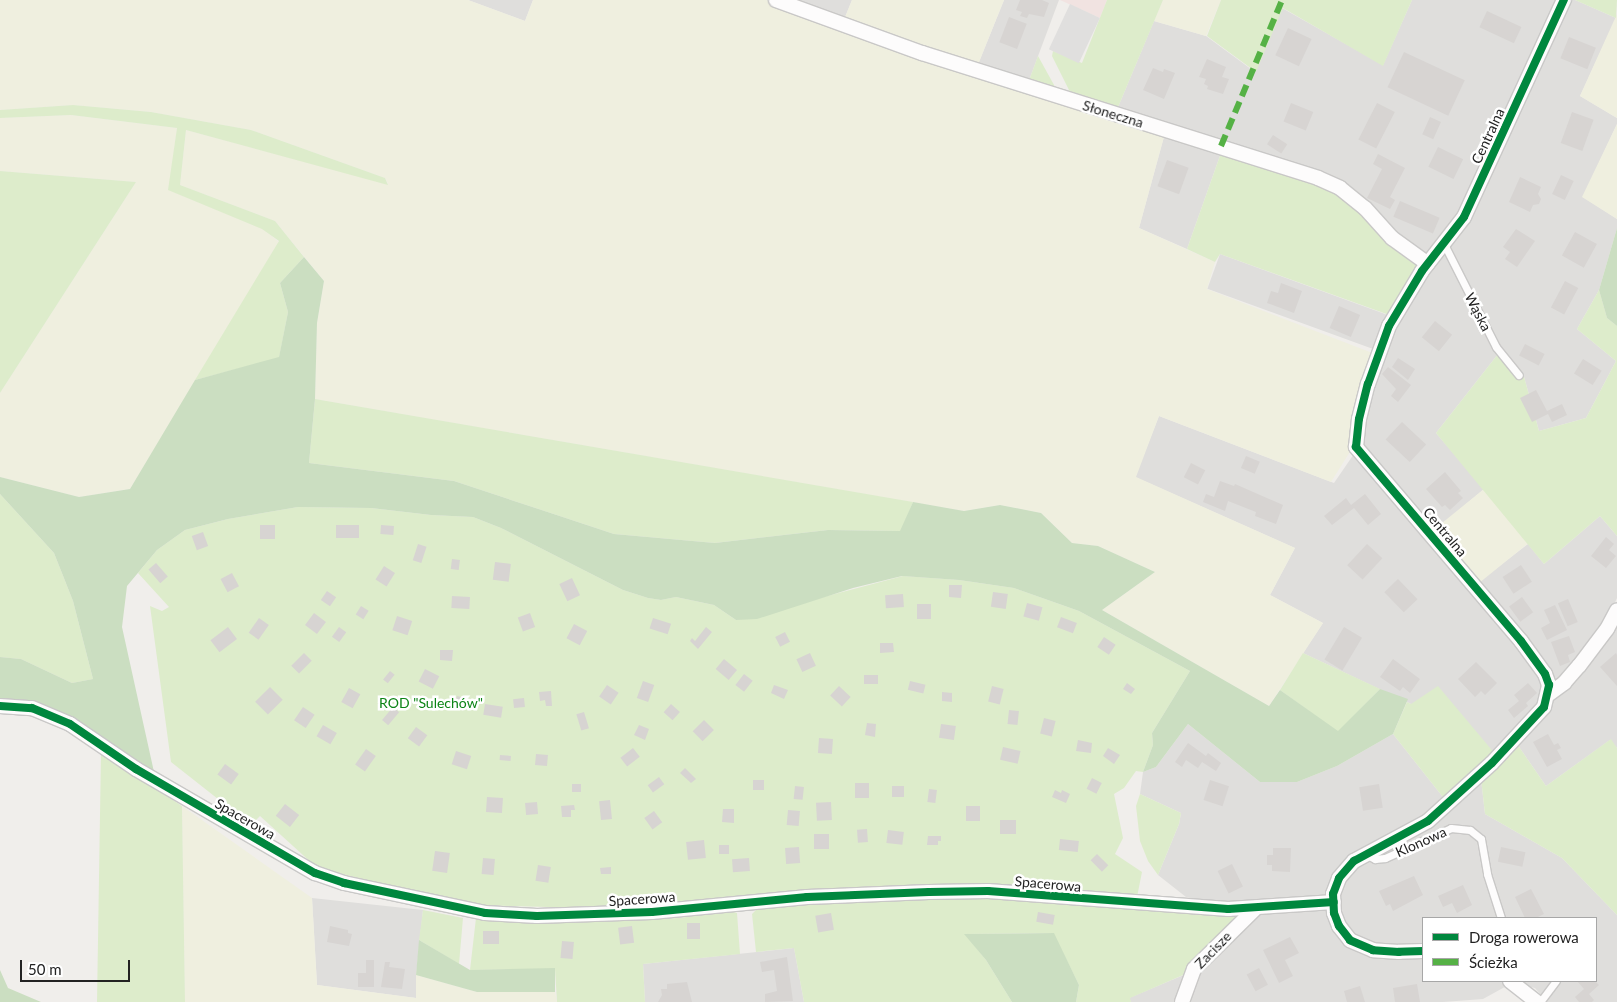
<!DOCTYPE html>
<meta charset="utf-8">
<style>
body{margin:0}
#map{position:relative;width:1617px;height:1002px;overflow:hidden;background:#f0eeeb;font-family:Lato,sans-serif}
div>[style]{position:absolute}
.residential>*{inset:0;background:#dfdedc;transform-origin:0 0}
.commercial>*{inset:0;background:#f1e3e1}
.farmland>*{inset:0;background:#efefdf;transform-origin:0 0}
.grass>*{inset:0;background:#ddeccb}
.forest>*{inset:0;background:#cbdec1}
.parking>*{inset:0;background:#e0dfde;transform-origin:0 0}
.building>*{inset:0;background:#d7d4d2;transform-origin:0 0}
.roads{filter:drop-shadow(1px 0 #c9c8c7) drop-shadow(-1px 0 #c9c8c7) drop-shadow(0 1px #c9c8c7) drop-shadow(0 -1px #c9c8c7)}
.service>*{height:7px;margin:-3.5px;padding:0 3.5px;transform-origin:3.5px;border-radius:3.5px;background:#fdfcfc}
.minor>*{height:14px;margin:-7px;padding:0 7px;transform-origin:7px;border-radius:7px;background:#fdfcfc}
.quiet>*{height:6px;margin-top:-3px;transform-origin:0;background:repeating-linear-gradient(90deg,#55b145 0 12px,transparent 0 18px)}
.cycleway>*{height:8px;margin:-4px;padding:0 4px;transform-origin:4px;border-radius:4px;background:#00873e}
span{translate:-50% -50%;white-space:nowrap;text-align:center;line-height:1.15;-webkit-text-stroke:5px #fff;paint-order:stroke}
.street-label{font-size:14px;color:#222}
.park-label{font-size:14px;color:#0c8416}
.legend{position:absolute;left:1422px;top:917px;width:175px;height:65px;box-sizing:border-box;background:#fff;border:1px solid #a7a7a7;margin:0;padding:6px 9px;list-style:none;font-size:15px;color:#222}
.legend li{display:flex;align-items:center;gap:10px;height:25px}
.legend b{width:25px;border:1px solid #a7a7a7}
.scale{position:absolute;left:20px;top:960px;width:110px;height:22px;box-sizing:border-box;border:2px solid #222;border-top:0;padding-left:6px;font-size:15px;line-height:18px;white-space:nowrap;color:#222;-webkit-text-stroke:4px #fff;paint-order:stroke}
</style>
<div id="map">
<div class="residential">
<i style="clip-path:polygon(468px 0,533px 0,525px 21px)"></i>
<i style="clip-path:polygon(782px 0,852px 0,843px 22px)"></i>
<i style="clip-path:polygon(1004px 0,1059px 0,1028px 83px,977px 67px)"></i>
<i style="clip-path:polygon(1412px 0,1560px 0,1462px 215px,1427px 259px,1393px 236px,1368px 205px,1116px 112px,1154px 21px,1206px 36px,1255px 72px,1282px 8px,1383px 65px)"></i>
<i style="clip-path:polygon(1568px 0,1575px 0,1616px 18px,1580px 96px,1617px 118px,1617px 124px,1583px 197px,1617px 219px,1617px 228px,1599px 290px,1577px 329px,1616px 361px,1586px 418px,1539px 431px,1523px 373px,1502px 349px,1436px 433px,1484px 489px,1433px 532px,1360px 445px,1363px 418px,1392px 327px,1448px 244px)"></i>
<i style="clip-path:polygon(1165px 133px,1222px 150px,1187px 249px,1139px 228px)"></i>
<i style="left:1220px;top:254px;width:183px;height:37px;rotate:20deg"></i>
<i style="clip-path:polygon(1159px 416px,1334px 483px,1356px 451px,1519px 644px,1546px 688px,1541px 706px,1496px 755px,1411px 704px,1303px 653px,1323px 623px,1270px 595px,1295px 548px,1135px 477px)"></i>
<i style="clip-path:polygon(1600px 516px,1617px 536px,1617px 598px,1604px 626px,1553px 687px,1476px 584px,1528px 544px,1544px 564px)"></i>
<i style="clip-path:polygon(1617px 618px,1617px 748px,1610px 740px,1546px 786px,1517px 744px,1552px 696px)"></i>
<i style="clip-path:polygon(evenodd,1188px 724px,1260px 782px,1297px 782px,1337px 766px,1393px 734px,1446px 801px,1481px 779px,1485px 814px,1562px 858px,1617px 915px,1617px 1002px,1547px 1002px,1535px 988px,1512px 983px,1483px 999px,1443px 1002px,1131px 1002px,1129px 998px,1198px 969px,1217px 905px,1186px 897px,1158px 875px,1179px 824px,1181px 813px,1140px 794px,1143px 772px,1156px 767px,1188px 724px,1423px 918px,1596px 918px,1596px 981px,1423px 981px,1423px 918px)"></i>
<i style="clip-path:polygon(312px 898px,423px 910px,416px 975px,416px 998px,317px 985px)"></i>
<i style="clip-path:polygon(794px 948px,804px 1002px,645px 1002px,643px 964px)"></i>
</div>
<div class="commercial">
<i style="clip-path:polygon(1060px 0,1107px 0,1100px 18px)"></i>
</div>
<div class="farmland">
<i style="clip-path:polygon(0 0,468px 0,525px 21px,533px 0,766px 0,1165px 133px,1139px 228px,1215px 262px,1207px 289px,1375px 354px,1353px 447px,1331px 482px,1159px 416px,1136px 477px,1295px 548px,1270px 595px,1323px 623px,1269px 706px,1102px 610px,1155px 572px,1098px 546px,1072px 543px,1041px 513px,1000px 505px,964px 511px,315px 399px,317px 323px,324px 281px,275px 221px,180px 185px,186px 130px,388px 184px,385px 178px,251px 130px,151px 112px,73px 105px,0 110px)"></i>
<i style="clip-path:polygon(852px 0,1004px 0,977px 67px,843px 22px)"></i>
<i style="clip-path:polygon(1163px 0,1221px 0,1206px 36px,1154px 21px)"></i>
<i style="clip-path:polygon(1617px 14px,1617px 118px,1580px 96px)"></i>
<i style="clip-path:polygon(71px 115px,177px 128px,169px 190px,263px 229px,279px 242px,130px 489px,79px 497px,0 477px,0 393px,136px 182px,0 171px,0 118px)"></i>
<i style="clip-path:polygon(1617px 124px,1617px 219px,1582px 197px)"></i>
<i style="left:1484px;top:489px;width:70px;height:67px;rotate:51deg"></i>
<i style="clip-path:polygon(182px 806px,312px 898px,317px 985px,416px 998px,416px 975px,477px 992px,555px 992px,557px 1002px,185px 1002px)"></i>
</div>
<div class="grass">
<i style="clip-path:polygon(1107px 0,1163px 0,1116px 112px,1072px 96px,1052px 56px,1053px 51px,1082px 63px)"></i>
<i style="clip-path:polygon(1221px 0,1412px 0,1383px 66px,1283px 8px,1256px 72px,1207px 36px)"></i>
<i style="clip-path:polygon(1575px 0,1617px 0,1616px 18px)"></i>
<i style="clip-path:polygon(1038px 56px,1059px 94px,1028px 83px)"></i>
<i style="clip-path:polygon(73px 105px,151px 112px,251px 130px,385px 178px,388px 185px,186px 130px,180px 185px,275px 221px,304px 257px,280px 283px,288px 312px,279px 358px,195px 380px,279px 241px,262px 229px,168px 190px,177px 128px,71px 115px,0 118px,0 110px)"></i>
<i style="clip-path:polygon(1222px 150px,1339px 192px,1423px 264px,1392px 316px,1220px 254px,1215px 262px,1187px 249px)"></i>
<i style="clip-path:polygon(0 171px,136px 182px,0 393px)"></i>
<i style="clip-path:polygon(1599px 290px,1607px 318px,1617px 326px,1617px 536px,1600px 516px,1544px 564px,1436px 433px,1502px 349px,1523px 373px,1539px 431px,1586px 418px,1616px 361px,1577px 329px)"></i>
<i style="clip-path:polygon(315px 399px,913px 502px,901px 531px,828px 530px,715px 543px,614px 534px,454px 481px,309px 463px)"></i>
<i style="clip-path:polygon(0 494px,54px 553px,73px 601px,93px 679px,72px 683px,21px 659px,0 657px)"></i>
<i style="clip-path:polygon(298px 507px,371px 508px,431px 515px,473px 517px,501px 528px,623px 590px,648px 598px,661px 600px,676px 597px,714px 605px,736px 620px,903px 576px,959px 580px,1014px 588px,1079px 611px,1190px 671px,1152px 733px,1153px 745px,1143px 772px,1136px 771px,1124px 788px,1114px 794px,1123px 838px,1115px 854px,1142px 872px,1137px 897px,1049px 889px,589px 908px,474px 905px,350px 876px,315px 866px,260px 816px,251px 825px,171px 762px,150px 606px,162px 611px,169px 607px,138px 573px,157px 550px,185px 530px,228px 519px)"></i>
<i style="clip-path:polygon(1303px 653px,1380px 689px,1338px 732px,1280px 690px)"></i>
<i style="clip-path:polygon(1438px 686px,1496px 755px,1446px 801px,1393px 734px,1407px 702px,1411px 704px)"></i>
<i style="clip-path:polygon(1611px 739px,1617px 748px,1617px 915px,1562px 858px,1485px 814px,1481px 779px,1517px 744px,1546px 786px)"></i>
<i style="clip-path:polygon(101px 752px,182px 806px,185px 1002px,97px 1002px)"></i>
<i style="clip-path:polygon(1140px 794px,1181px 813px,1179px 824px,1158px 875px,1148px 861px,1140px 841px,1136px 806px)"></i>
<i style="clip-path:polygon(977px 898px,1090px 904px,1249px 911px,1190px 972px,1130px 998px,1131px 1002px,1076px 1002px,1079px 985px,1053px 933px,965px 934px,986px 960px,1012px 1002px,804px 1002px,794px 948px,756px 952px,752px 914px,758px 908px,816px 903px)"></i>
<i style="clip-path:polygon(423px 910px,463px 918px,459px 964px,419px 940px)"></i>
<i style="clip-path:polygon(730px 911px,737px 913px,740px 954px,643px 964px,645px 1002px,557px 1002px,555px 969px,470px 970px,476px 918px,530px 921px,601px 921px,679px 918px)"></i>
</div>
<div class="forest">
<i style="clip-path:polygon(1617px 228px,1617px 326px,1607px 318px,1599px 290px)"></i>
<i style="clip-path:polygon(304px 257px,324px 281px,317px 323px,315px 399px,309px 463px,454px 481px,614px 534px,715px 543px,828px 530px,900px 531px,913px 502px,964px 511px,1000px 505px,1041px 513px,1072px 543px,1098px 546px,1155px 572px,1102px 610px,1269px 706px,1280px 690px,1338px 731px,1380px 689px,1408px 699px,1393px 734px,1337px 766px,1297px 782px,1260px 782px,1188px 724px,1156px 767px,1143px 772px,1153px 745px,1152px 733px,1190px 671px,1079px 611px,1014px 588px,959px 580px,902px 576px,853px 588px,757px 619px,736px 620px,714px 605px,676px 597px,661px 600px,648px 598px,623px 590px,501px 528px,473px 517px,431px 515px,371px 508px,298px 507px,228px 519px,185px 530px,157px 550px,127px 586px,122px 627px,154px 772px,37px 703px,0 703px,0 657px,21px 659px,72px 683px,93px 679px,73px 601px,54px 553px,0 494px,0 477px,79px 497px,130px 489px,195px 380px,279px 357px,288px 312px,280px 283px)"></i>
<i style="clip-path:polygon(1054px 933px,1079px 985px,1076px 1002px,1012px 1002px,986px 960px,964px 934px)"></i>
<i style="clip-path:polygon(419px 940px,470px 970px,555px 968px,555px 992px,477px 992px,416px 975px)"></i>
<i style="clip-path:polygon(0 970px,8px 988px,41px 1002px,0 1002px)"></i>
</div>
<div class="parking">
<i style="left:1070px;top:4px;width:33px;height:50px;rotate:25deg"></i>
</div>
<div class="building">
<i style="clip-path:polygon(1020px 0,1042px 0,1049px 3px,1044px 17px,1029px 14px,1027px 18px,1020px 16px,1022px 12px,1016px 10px)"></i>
<i style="left:1487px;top:11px;width:38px;height:18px;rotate:25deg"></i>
<i style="left:1009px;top:17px;width:19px;height:27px;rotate:21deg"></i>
<i style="left:1288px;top:28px;width:26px;height:30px;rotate:25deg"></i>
<i style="left:1569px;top:37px;width:29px;height:23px;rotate:22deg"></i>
<i style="left:1404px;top:52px;width:67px;height:39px;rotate:25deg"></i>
<i style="clip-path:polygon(1207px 59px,1226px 67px,1222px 77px,1229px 79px,1223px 94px,1207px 89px,1208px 86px,1204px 84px,1206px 79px,1199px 77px)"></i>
<i style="clip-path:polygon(1153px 68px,1163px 72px,1164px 69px,1175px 73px,1164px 99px,1143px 90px)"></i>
<i style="left:1291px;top:103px;width:24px;height:20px;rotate:22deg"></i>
<i style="left:1377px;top:103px;width:20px;height:41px;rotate:27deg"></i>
<i style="left:1572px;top:112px;width:23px;height:33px;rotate:20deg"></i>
<i style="left:1430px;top:117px;width:12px;height:19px;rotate:24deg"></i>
<i style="left:1273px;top:135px;width:17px;height:11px;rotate:33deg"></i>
<i style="left:1438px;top:147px;width:28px;height:22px;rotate:26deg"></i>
<i style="clip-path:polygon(1378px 154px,1405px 168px,1390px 197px,1395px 200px,1390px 209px,1367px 198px,1382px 169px,1373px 164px)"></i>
<i style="left:1167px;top:160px;width:23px;height:28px;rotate:20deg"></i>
<i style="left:1561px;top:175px;width:14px;height:21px;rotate:25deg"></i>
<i style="clip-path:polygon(1520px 177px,1541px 187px,1538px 194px,1541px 199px,1539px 204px,1533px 205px,1530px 212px,1509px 202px)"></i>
<i style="left:1400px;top:201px;width:43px;height:17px;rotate:23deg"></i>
<i style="clip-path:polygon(1516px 229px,1535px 241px,1517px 267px,1505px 259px,1510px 252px,1503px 247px)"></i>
<i style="left:1575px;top:232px;width:25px;height:27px;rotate:29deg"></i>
<i style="left:1565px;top:281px;width:15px;height:30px;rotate:28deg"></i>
<i style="clip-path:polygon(1281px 283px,1302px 291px,1294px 313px,1267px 303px,1271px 291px,1278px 293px)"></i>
<i style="left:1339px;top:306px;width:23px;height:24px;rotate:23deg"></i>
<i style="left:1435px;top:321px;width:22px;height:21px;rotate:39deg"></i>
<i style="left:1525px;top:344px;width:22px;height:13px;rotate:27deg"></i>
<i style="clip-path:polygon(1398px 358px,1415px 369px,1408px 380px,1392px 367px)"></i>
<i style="left:1583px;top:359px;width:22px;height:17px;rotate:32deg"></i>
<i style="clip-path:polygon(1388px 367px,1411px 385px,1398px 402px,1391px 396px,1396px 389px,1382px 374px)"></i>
<i style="clip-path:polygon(1536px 390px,1547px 411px,1562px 404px,1567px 415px,1552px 422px,1548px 414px,1532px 422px,1520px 398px)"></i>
<i style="left:1402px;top:422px;width:33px;height:24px;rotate:43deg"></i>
<i style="left:1246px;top:456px;width:15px;height:13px;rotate:23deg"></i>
<i style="left:1191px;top:463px;width:16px;height:16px;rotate:27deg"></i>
<i style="clip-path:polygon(1445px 472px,1461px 491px,1458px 493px,1463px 498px,1450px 510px,1445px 505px,1442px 507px,1426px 489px)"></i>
<i style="clip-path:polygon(1220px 481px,1234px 486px,1235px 484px,1283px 505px,1276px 524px,1255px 516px,1256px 512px,1228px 501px,1225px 511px,1203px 502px,1206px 494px,1214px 497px)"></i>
<i style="clip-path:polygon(1365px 494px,1381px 514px,1368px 525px,1354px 508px,1332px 525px,1324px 516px,1346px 498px,1351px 505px)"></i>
<i style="left:260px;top:525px;width:15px;height:14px"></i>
<i style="left:336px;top:525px;width:23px;height:13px"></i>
<i style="left:381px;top:525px;width:13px;height:9px;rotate:4deg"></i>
<i style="left:203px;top:532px;width:15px;height:12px;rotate:70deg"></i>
<i style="clip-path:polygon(1606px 537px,1614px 544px,1609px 550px,1616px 556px,1606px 568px,1591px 556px)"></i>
<i style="left:418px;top:544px;width:9px;height:17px;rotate:18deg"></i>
<i style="left:1367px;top:544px;width:21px;height:29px;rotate:43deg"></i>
<i style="left:452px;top:559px;width:8px;height:10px;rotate:7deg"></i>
<i style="left:495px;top:562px;width:16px;height:18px;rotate:7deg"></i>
<i style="left:156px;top:563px;width:18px;height:10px;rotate:49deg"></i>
<i style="left:1521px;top:565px;width:20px;height:22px;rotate:57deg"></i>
<i style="left:384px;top:566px;width:13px;height:16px;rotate:32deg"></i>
<i style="left:232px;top:573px;width:15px;height:13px;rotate:62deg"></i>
<i style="left:572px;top:578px;width:19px;height:14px;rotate:65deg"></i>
<i style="left:1398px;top:579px;width:28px;height:19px;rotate:46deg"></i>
<i style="clip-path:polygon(949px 585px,962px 585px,961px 598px,949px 597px)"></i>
<i style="left:327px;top:591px;width:11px;height:11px;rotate:34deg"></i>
<i style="left:993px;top:592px;width:15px;height:15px;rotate:8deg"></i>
<i style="left:903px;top:594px;width:13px;height:18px;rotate:86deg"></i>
<i style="left:452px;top:596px;width:18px;height:12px;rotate:3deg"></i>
<i style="left:1522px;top:597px;width:19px;height:16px;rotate:54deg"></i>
<i style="left:1568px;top:599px;width:25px;height:11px;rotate:67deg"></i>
<i style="left:1027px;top:603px;width:16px;height:14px;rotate:15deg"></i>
<i style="left:931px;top:604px;width:15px;height:14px;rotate:90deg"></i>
<i style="clip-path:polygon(1555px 605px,1567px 630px,1547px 640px,1541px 628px,1550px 623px,1544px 610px)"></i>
<i style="left:361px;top:606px;width:9px;height:10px;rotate:32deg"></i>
<i style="left:314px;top:613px;width:15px;height:15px;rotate:37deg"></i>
<i style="left:530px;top:613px;width:15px;height:13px;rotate:70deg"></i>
<i style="left:397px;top:616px;width:16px;height:15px;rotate:18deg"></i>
<i style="left:1061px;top:617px;width:17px;height:11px;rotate:21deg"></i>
<i style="left:259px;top:618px;width:12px;height:18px;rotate:35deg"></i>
<i style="left:653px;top:618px;width:19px;height:11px;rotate:18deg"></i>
<i style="left:574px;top:624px;width:15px;height:16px;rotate:28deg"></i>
<i style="left:228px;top:627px;width:15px;height:22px;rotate:53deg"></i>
<i style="left:339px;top:627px;width:9px;height:12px;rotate:36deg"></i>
<i style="clip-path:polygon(706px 627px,712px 632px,698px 649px,690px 641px,692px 638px,695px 641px)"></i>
<i style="left:1344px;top:627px;width:21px;height:38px;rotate:31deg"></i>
<i style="left:785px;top:632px;width:11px;height:11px;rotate:63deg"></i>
<i style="clip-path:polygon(1569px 636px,1575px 652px,1568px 655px,1570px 662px,1560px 666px,1551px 642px)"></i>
<i style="left:1104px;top:637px;width:14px;height:12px;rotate:34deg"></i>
<i style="clip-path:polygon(880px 643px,893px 643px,894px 652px,880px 653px)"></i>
<i style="clip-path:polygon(440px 650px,453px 650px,452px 661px,440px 660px)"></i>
<i style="left:304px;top:653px;width:11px;height:18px;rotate:45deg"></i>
<i style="left:810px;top:653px;width:14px;height:15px;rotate:65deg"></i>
<i style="clip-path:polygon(1616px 653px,1617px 655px,1617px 686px,1600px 667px)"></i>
<i style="left:724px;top:659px;width:17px;height:13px;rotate:40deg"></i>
<i style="clip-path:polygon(1393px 659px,1420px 679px,1410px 693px,1403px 687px,1400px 691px,1380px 677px)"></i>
<i style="clip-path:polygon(1476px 662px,1497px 683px,1485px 695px,1481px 691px,1475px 697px,1458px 679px)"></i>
<i style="left:425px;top:669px;width:16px;height:14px;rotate:27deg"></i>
<i style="left:390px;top:671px;width:6px;height:11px;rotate:39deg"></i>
<i style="left:744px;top:674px;width:11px;height:14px;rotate:38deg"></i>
<i style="left:864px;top:675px;width:14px;height:9px"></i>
<i style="left:643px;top:681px;width:12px;height:18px;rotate:20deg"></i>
<i style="left:910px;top:681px;width:16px;height:9px;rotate:14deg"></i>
<i style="clip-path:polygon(1127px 683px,1135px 689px,1131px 694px,1123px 689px)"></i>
<i style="clip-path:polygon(1528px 683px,1537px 693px,1526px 703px,1528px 706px,1514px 718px,1508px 710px,1519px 701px,1514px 695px)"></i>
<i style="left:607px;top:685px;width:14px;height:14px;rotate:34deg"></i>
<i style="clip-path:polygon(774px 685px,788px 690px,784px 699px,771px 693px)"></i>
<i style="left:839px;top:686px;width:16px;height:13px;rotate:43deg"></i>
<i style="left:992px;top:686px;width:12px;height:16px;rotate:14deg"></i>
<i style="left:270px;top:687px;width:18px;height:21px;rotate:45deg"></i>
<i style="left:349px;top:688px;width:13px;height:16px;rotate:29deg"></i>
<i style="clip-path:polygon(551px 691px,552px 706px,546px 706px,545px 700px,540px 701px,539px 692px)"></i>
<i style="clip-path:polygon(942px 692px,952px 693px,952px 702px,942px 701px)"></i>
<i style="left:457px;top:696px;width:12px;height:11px;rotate:14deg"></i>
<i style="left:524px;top:698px;width:9px;height:11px;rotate:84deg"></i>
<i style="left:485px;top:704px;width:18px;height:11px;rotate:9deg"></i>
<i style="left:671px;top:704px;width:12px;height:11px;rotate:42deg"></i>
<i style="left:303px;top:707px;width:14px;height:16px;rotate:34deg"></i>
<i style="left:393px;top:707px;width:8px;height:17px;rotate:40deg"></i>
<i style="left:1009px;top:710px;width:10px;height:14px;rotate:6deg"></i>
<i style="left:584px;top:712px;width:17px;height:8px;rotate:73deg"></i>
<i style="left:1044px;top:718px;width:12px;height:16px;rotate:14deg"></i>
<i style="left:704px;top:720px;width:14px;height:16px;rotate:45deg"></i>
<i style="clip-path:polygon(867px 723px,876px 724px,875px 737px,865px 735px)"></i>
<i style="left:941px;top:724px;width:15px;height:14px;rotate:8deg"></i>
<i style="left:323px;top:725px;width:16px;height:13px;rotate:30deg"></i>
<i style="clip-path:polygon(639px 725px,649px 729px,645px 740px,634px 735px)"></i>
<i style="left:416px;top:727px;width:14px;height:14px;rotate:36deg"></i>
<i style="clip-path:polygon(1548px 734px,1554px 745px,1558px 743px,1561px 748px,1557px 750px,1562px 759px,1547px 767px,1533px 742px)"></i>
<i style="left:819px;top:738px;width:14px;height:15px;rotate:4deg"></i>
<i style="clip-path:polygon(1078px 740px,1092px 743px,1091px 753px,1076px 751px)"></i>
<i style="clip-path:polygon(1188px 743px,1206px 756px,1208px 753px,1221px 763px,1216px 771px,1202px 762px,1198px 768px,1186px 760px,1182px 767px,1175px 762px)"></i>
<i style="left:1003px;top:747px;width:18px;height:13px;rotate:13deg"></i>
<i style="left:633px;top:748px;width:11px;height:16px;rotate:52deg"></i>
<i style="clip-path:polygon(1108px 748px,1120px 755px,1114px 764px,1103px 756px)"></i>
<i style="left:366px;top:749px;width:12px;height:19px;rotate:35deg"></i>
<i style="left:456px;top:751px;width:16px;height:14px;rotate:18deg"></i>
<i style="left:536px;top:754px;width:12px;height:11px;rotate:5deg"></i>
<i style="left:500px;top:755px;width:11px;height:5px;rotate:5deg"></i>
<i style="left:225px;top:764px;width:17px;height:13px;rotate:36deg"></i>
<i style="clip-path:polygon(685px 768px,696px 779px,691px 783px,680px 773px)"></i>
<i style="left:659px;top:777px;width:9px;height:14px;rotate:54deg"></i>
<i style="left:1092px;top:778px;width:11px;height:12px;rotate:27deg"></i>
<i style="left:753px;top:780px;width:11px;height:10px"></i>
<i style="left:1210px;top:780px;width:20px;height:21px;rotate:18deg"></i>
<i style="left:855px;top:783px;width:14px;height:15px"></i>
<i style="left:572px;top:784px;width:9px;height:8px"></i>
<i style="left:1379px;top:784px;width:24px;height:20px;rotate:81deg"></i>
<i style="left:795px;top:786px;width:9px;height:13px;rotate:6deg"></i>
<i style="left:892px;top:786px;width:12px;height:11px"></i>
<i style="left:929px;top:789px;width:8px;height:13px;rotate:7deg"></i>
<i style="clip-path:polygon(1055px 790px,1061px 793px,1062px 790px,1070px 794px,1066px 803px,1052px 797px)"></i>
<i style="left:487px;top:797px;width:16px;height:15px;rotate:4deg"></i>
<i style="left:610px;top:800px;width:19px;height:11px;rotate:84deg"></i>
<i style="left:537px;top:802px;width:12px;height:12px;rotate:85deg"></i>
<i style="left:831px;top:802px;width:18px;height:15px;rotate:87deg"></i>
<i style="left:285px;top:804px;width:18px;height:15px;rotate:38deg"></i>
<i style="clip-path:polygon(574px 805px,575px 810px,571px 810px,571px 817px,562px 817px,561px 806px)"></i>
<i style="left:966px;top:806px;width:14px;height:15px"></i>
<i style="clip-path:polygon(723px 809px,734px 809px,734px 823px,722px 822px)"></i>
<i style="left:788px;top:810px;width:12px;height:15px;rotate:5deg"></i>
<i style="left:654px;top:811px;width:14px;height:12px;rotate:54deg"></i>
<i style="left:1000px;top:820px;width:16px;height:14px"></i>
<i style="left:867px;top:829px;width:13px;height:10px;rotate:86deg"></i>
<i style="left:888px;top:830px;width:16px;height:13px;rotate:7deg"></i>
<i style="left:814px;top:834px;width:15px;height:15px"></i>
<i style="clip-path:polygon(928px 836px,941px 836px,941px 841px,938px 841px,938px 845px,927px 845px)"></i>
<i style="left:1060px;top:839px;width:19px;height:11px;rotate:6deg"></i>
<i style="left:704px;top:840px;width:18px;height:18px;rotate:84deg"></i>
<i style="left:719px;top:845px;width:10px;height:9px"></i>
<i style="left:799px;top:847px;width:16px;height:14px;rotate:86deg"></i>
<i style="left:1501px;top:847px;width:25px;height:15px;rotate:12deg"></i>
<i style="clip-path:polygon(1273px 848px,1291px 848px,1290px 872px,1272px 871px,1272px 865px,1267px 865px,1267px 855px,1273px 855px)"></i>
<i style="left:435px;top:851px;width:15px;height:20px;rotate:8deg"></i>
<i style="left:1097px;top:854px;width:16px;height:9px;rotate:45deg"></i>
<i style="left:483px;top:858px;width:12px;height:16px;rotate:5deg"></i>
<i style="left:749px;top:858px;width:13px;height:17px;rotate:86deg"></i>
<i style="left:1232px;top:864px;width:25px;height:16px;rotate:64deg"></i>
<i style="left:538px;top:865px;width:13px;height:16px;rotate:9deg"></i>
<i style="clip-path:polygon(611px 867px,611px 874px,601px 874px,600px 868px)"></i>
<i style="clip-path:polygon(1414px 876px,1423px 895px,1393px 911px,1390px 904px,1386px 906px,1379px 891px)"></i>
<i style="clip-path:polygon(1463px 885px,1472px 905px,1457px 913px,1452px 903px,1443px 907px,1438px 896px)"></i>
<i style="clip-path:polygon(1531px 889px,1544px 914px,1536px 918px,1525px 918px,1515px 897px)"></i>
<i style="left:1038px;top:912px;width:17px;height:10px;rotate:10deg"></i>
<i style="left:831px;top:913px;width:17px;height:16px;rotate:80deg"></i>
<i style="left:687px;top:923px;width:13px;height:16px"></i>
<i style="clip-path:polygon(330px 926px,348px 930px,348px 933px,352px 934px,349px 946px,327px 942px)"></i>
<i style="left:632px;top:926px;width:17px;height:14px;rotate:83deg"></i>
<i style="left:483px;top:931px;width:16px;height:13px"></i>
<i style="clip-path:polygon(1290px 937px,1299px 953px,1285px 960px,1293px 976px,1279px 983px,1263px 950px)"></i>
<i style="left:562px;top:941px;width:12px;height:17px;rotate:5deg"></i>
<i style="clip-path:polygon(787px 957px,793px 1001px,765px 1002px,765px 994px,777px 991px,774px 970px,762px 972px,760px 962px)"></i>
<i style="clip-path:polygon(366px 960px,374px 960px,374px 987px,358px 987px,358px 973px,366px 973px)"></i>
<i style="clip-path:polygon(385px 962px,390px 962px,389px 967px,405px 969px,402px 989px,381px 987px)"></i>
<i style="left:1259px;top:968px;width:19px;height:14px;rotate:62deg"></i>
<i style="clip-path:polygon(1577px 981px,1595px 981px,1599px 985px,1589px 994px,1594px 1000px,1592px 1002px,1579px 1002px,1575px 997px,1584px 989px)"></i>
<i style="clip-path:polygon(687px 982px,692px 1002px,658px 1002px,662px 995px,661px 989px,667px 989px,667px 984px)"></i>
<i style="clip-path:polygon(1417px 984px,1420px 1002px,1395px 1002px,1393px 988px)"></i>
<i style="clip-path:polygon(1360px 986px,1365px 1002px,1347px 1002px,1344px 991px)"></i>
</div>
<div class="roads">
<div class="service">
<i style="left:1444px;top:244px;width:115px;rotate:63.2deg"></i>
<i style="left:1496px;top:347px;width:36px;rotate:51deg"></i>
<i style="left:1367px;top:855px;width:9px;rotate:27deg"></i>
<i style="left:1375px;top:859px;width:10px;rotate:-6deg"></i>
<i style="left:1385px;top:858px;width:72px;rotate:-24.4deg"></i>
<i style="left:1451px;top:828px;width:19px;rotate:6deg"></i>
<i style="left:1470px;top:830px;width:14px;rotate:39deg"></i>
<i style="left:1481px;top:839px;width:36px;rotate:80deg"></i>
<i style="left:1487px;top:874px;width:46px;rotate:72.3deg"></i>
<i style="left:1540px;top:1002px;width:26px;rotate:-53deg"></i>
</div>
<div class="minor">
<i style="left:776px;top:0;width:155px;rotate:20deg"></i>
<i style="left:922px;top:53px;width:415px;rotate:17.5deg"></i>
<i style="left:1318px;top:178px;width:24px;rotate:24deg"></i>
<i style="left:1340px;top:188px;width:32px;rotate:39deg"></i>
<i style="left:1365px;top:208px;width:40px;rotate:48deg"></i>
<i style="left:1392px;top:238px;width:44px;rotate:35.8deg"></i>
<i style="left:1549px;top:694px;width:19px;rotate:-36deg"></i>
<i style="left:1564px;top:683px;width:23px;rotate:-49deg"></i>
<i style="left:1579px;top:666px;width:46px;rotate:-52.9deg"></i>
<i style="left:1607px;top:629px;width:21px;rotate:-62deg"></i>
<i style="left:0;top:706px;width:32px;rotate:4deg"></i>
<i style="left:32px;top:708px;width:41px;rotate:22.8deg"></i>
<i style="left:70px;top:724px;width:80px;rotate:34.3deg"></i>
<i style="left:136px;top:769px;width:207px;rotate:30.2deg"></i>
<i style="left:315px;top:873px;width:31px;rotate:19deg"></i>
<i style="left:344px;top:883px;width:144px;rotate:12deg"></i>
<i style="left:485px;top:913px;width:52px;rotate:3.3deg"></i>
<i style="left:537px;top:916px;width:115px;rotate:-2deg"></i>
<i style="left:652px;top:912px;width:156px;rotate:-5.5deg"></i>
<i style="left:807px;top:897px;width:122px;rotate:-2.3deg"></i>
<i style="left:929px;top:892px;width:59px;rotate:-1deg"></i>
<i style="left:988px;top:891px;width:241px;rotate:4.3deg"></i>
<i style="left:1228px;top:909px;width:106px;rotate:-3.8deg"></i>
<i style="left:1423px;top:951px;width:24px;rotate:178deg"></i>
<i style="left:1399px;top:952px;width:26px;rotate:-176deg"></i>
<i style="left:1373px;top:950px;width:25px;rotate:-157deg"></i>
<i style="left:1350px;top:940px;width:18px;rotate:-128deg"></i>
<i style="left:1339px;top:926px;width:14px;rotate:-111deg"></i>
<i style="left:1334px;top:913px;width:19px;rotate:-93deg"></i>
<i style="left:1333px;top:894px;width:17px;rotate:-69deg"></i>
<i style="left:1339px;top:878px;width:23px;rotate:-49deg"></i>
<i style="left:1354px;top:861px;width:84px;rotate:-28.4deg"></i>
<i style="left:1428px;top:821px;width:86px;rotate:-42.2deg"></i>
<i style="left:1492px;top:763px;width:76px;rotate:-47.1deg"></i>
<i style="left:1544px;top:707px;width:23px;rotate:-77deg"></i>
<i style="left:1549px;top:685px;width:12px;rotate:-110deg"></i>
<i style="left:1545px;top:674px;width:41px;rotate:-126deg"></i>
<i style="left:1521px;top:641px;width:255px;rotate:-130.4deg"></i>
<i style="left:1356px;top:447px;width:28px;rotate:-84deg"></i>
<i style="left:1359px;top:419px;width:36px;rotate:-76deg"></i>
<i style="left:1368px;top:384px;width:62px;rotate:-70.1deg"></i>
<i style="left:1389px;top:326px;width:64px;rotate:-59deg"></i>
<i style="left:1422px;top:271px;width:68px;rotate:-52.1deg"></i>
<i style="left:1464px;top:217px;width:239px;rotate:-65.3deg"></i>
<i style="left:1510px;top:981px;width:34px;rotate:38deg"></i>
<i style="left:1182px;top:1002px;width:35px;rotate:-70deg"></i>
<i style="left:1194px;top:969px;width:88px;rotate:-44.5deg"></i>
</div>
</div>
<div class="quiet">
<i style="left:1221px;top:146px;width:158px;rotate:-67.3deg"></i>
</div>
<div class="cycleway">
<i style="left:0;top:706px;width:32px;rotate:4deg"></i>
<i style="left:32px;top:708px;width:41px;rotate:22.8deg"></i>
<i style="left:70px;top:724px;width:80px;rotate:34.3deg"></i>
<i style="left:136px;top:769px;width:207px;rotate:30.2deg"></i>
<i style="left:315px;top:873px;width:31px;rotate:19deg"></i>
<i style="left:344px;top:883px;width:144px;rotate:12deg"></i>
<i style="left:485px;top:913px;width:52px;rotate:3.3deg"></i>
<i style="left:537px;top:916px;width:115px;rotate:-2deg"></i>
<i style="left:652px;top:912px;width:156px;rotate:-5.5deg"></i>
<i style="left:807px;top:897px;width:122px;rotate:-2.3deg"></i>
<i style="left:929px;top:892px;width:59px;rotate:-1deg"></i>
<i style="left:988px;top:891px;width:241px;rotate:4.3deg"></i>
<i style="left:1228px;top:909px;width:106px;rotate:-3.8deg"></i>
<i style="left:1423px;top:951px;width:24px;rotate:178deg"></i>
<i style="left:1399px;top:952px;width:26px;rotate:-176deg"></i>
<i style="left:1373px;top:950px;width:25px;rotate:-157deg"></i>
<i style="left:1350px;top:940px;width:18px;rotate:-128deg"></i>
<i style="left:1339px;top:926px;width:14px;rotate:-111deg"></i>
<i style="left:1334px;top:913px;width:19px;rotate:-93deg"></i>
<i style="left:1333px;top:894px;width:17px;rotate:-69deg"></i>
<i style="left:1339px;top:878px;width:23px;rotate:-49deg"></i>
<i style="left:1354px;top:861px;width:84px;rotate:-28.4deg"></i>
<i style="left:1428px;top:821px;width:86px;rotate:-42.2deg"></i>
<i style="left:1492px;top:763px;width:76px;rotate:-47.1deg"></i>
<i style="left:1544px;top:707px;width:23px;rotate:-77deg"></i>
<i style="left:1549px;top:685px;width:12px;rotate:-110deg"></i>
<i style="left:1545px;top:674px;width:41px;rotate:-126deg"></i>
<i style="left:1521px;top:641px;width:255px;rotate:-130.4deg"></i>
<i style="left:1356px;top:447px;width:28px;rotate:-84deg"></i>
<i style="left:1359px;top:419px;width:36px;rotate:-76deg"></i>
<i style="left:1368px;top:384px;width:62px;rotate:-70.1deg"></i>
<i style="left:1389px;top:326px;width:64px;rotate:-59deg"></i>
<i style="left:1422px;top:271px;width:68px;rotate:-52.1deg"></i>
<i style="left:1464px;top:217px;width:239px;rotate:-65.3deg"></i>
</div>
<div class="street-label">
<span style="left:1113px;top:114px;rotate:17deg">Słoneczna</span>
<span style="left:1488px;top:136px;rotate:-65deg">Centralna</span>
<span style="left:1478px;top:312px;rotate:63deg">Wąska</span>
<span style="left:1445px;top:532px;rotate:50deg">Centralna</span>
<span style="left:245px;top:819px;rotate:30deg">Spacerowa</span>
<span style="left:1421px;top:842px;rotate:-24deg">Klonowa</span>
<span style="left:1048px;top:884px;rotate:5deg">Spacerowa</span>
<span style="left:642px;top:899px;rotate:-4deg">Spacerowa</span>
<span style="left:1213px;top:950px;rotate:-46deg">Zacisze</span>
</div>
<div class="park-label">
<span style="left:431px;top:703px">ROD "Sulechów"</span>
</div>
<ul class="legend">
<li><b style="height:6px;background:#00873e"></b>Droga rowerowa</li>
<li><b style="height:6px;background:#55b145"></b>Ścieżka</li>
</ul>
<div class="scale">50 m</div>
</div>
